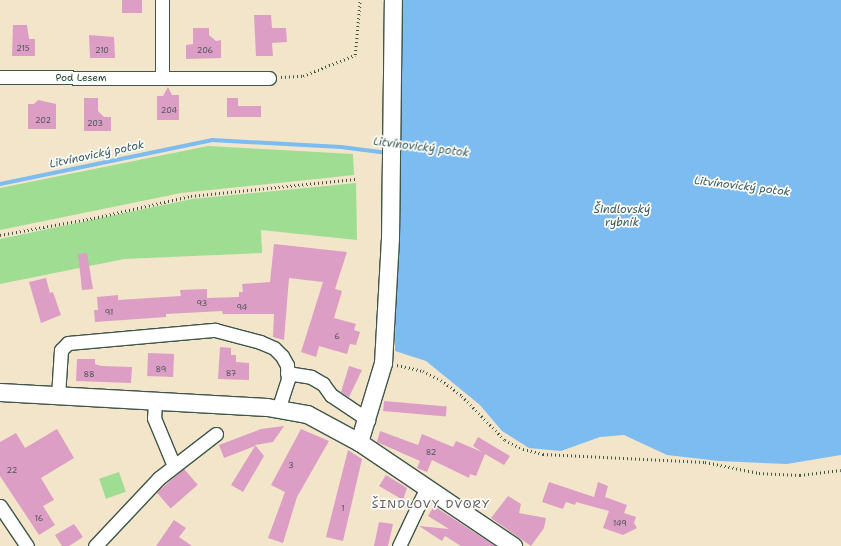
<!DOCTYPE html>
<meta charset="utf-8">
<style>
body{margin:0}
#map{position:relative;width:841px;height:546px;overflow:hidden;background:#f2e5ca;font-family:"Shantell Sans",sans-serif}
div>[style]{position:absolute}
.green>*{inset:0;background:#9edd92;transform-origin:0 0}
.water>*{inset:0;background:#7cbcf0}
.stream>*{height:4px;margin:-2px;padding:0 2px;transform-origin:2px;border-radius:2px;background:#7cbcf0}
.building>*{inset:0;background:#dc9ec5;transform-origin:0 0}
.path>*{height:2.5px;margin-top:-1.25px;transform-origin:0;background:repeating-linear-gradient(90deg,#3f564a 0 1px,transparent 0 4px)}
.roads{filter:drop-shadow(1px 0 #3f564a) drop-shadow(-1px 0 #3f564a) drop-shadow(0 1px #3f564a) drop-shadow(0 -1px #3f564a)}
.minor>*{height:13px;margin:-6.5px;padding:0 6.5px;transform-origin:6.5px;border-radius:6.5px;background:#fff}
.tertiary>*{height:17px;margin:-8.5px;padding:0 8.5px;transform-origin:8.5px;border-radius:8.5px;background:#fff}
span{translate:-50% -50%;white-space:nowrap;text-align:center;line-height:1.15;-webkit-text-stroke:3.5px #fdfcf7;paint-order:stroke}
.number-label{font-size:8px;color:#4e5558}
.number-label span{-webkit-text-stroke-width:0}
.street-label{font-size:10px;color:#1f3d34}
.water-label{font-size:11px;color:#365d63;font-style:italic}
.quarter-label{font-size:12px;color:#615f67;letter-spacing:1px}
</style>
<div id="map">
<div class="green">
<i style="clip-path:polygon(208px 146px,353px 154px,354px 175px,181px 193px,0 230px,0 188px)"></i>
<i style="clip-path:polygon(356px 183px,357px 240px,261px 230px,262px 253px,124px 259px,0 284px,0 239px,192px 199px)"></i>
<i style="left:119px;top:472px;width:21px;height:21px;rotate:71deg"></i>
</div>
<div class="water">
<i style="clip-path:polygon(398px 0,841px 0,841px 455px,787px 464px,719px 461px,667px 455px,624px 435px,600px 437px,561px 451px,529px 448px,502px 431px,480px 405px,426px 361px,395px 351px)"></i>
</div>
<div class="stream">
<i style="left:0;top:184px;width:217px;rotate:-11.7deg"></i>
<i style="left:212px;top:140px;width:129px;rotate:3.1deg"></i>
<i style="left:341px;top:147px;width:47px;rotate:7.3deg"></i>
</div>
<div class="building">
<i style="left:122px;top:0;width:20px;height:13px"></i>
<i style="clip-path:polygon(254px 15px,271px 15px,272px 28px,286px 28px,287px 42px,272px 43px,273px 56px,256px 56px)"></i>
<i style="clip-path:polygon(13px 25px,27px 25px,29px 39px,35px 39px,35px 56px,12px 56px)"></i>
<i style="clip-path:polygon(193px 28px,209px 28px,209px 35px,216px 41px,221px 40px,221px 58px,186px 59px,186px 45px,193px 44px)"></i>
<i style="clip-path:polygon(89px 35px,114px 37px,115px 58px,90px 58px)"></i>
<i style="clip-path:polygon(168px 87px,172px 95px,179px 95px,179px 120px,157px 120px,157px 96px,163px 96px)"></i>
<i style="clip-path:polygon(84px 98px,98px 98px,98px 111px,104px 117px,111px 117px,111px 131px,84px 131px)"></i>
<i style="clip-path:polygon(227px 98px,238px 98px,238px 106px,261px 106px,261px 117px,227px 117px)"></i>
<i style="clip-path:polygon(38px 100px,56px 104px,56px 129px,28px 129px,28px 104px,34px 104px)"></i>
<i style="clip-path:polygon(274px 244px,347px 252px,335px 289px,342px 291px,334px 318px,356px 324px,354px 330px,360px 332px,356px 345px,350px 344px,347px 354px,319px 346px,316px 357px,301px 352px,323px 282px,289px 278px,284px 340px,273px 337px,274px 314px,223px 314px,222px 311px,166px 314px,166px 317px,95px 322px,94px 310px,98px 310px,97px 297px,118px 295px,118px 300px,181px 296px,180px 290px,207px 289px,207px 298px,239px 297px,239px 292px,243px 292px,242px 284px,270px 282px)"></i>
<i style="clip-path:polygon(87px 253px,93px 289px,82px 290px,78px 254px)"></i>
<i style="clip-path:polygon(46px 278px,50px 293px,53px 292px,61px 315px,41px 323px,29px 282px)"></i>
<i style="clip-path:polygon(220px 347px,231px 348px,231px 355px,236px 355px,236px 362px,249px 363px,249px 380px,218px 379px)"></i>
<i style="left:148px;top:353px;width:26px;height:23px;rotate:2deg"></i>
<i style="clip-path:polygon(77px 359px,95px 359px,95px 364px,101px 366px,132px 367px,131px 383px,76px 381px)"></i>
<i style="clip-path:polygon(349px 366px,362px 370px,349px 397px,341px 392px)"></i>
<i style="left:384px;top:401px;width:63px;height:10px;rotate:5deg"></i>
<i style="clip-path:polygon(284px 426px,273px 442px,255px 445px,264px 456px,243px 492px,231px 485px,255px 446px,224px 458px,219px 445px,261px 429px)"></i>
<i style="clip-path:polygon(57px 429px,74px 458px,41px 478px,54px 500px,43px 506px,55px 525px,39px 535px,0 476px,0 442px,16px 433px,25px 448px)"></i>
<i style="clip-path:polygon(301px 429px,329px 441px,297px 497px,283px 543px,268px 538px,285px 492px,271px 485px)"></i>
<i style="clip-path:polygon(380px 431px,418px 445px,422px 434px,453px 447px,456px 441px,482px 452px,473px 446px,478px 437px,510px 456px,504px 465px,485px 454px,476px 476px,470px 474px,469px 478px,432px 460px,427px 472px,417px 468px,420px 461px,377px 442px)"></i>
<i style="clip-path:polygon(348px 450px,362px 459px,343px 541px,326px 537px)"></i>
<i style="left:184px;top:469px;width:21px;height:36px;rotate:49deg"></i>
<i style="clip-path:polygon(386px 475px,407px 488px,403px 500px,379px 486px)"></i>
<i style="clip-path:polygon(549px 482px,594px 497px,598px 482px,608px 486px,605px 497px,627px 505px,624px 513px,636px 517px,634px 523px,637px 528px,623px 535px,603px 528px,609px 511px,576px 502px,575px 505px,566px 502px,563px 509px,542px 502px)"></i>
<i style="clip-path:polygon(508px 496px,521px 504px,519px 513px,546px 518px,544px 528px,531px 546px,491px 518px)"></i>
<i style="clip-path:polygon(434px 506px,489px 542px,495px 546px,461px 546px,445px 536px,442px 541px,419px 526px,449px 529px,428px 516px)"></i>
<i style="clip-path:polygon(174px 520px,186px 528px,179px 537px,192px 546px,156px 546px)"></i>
<i style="clip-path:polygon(379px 522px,393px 524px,388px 546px,374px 546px)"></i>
<i style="clip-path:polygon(74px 524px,83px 537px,69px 546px,62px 546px,55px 535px)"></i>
</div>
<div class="path">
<i style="left:281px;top:77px;width:22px;rotate:-3deg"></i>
<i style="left:303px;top:76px;width:56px;rotate:-22deg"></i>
<i style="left:355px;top:55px;width:55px;rotate:-84.8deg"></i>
<i style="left:0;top:235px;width:96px;rotate:-10.3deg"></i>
<i style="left:94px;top:218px;width:99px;rotate:-12.8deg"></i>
<i style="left:191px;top:196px;width:165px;rotate:-5.9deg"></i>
<i style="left:397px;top:365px;width:27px;rotate:13deg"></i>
<i style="left:423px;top:371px;width:20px;rotate:27deg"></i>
<i style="left:441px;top:380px;width:26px;rotate:37deg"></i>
<i style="left:462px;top:396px;width:62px;rotate:45.7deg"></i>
<i style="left:505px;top:440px;width:20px;rotate:27deg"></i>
<i style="left:523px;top:449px;width:21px;rotate:14deg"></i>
<i style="left:543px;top:454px;width:162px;rotate:2.8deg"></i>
<i style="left:705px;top:462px;width:55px;rotate:11.5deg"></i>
<i style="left:759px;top:473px;width:41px;rotate:2.8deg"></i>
<i style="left:800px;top:475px;width:41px;rotate:-7deg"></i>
</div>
<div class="roads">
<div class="minor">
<i style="left:0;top:77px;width:162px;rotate:0.4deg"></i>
<i style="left:162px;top:78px;width:78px;rotate:-90deg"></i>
<i style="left:162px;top:78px;width:107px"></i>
<i style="left:287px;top:373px;width:24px;rotate:9deg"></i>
<i style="left:311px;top:377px;width:14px;rotate:30deg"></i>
<i style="left:323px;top:384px;width:14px;rotate:54deg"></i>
<i style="left:331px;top:395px;width:45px;rotate:34deg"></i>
<i style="left:58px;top:396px;width:46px;rotate:-86.3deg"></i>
<i style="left:61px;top:350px;width:10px;rotate:-45deg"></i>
<i style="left:68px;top:343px;width:148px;rotate:-5.1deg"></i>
<i style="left:215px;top:330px;width:47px;rotate:14.9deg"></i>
<i style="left:260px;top:342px;width:15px;rotate:23deg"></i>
<i style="left:274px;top:348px;width:11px;rotate:45deg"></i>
<i style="left:282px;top:356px;width:10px;rotate:61deg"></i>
<i style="left:287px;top:365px;width:14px;rotate:86deg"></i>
<i style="left:288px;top:379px;width:32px;rotate:108deg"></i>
<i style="left:155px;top:401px;width:17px;rotate:93deg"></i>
<i style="left:154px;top:418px;width:52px;rotate:67.4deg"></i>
<i style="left:0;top:506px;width:48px;rotate:56deg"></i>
<i style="left:95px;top:546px;width:93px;rotate:-46.7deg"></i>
<i style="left:159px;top:478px;width:72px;rotate:-37.7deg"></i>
<i style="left:399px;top:546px;width:65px;rotate:-64.6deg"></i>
</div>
<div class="tertiary">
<i style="left:0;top:392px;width:267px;rotate:3.2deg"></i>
<i style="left:267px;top:407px;width:41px;rotate:9.9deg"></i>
<i style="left:307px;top:414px;width:59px;rotate:28.3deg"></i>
<i style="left:359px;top:442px;width:186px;rotate:34deg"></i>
<i style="left:359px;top:442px;width:83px;rotate:-73.1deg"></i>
<i style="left:383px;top:363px;width:125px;rotate:-86.8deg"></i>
<i style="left:390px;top:238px;width:238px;rotate:-89.3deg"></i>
</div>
</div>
<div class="number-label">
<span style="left:23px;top:49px">215</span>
<span style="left:102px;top:51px">210</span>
<span style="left:205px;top:51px">206</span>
<span style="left:169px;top:111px">204</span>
<span style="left:43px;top:121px">202</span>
<span style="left:95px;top:124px">203</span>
<span style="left:202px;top:304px">93</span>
<span style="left:242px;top:308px">94</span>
<span style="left:109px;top:313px">91</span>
<span style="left:337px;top:337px">6</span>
<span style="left:161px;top:370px">89</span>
<span style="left:231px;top:374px">87</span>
<span style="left:89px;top:375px">88</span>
<span style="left:431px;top:453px">82</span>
<span style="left:291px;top:466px">3</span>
<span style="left:12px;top:471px">22</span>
<span style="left:343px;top:509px">1</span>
<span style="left:39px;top:519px">16</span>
<span style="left:620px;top:524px">149</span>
</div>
<div class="street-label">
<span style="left:81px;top:78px">Pod Lesem</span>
</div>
<div class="water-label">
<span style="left:421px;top:148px;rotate:7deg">Litvínovický potok</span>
<span style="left:97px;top:155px;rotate:-12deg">Litvínovický potok</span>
<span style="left:742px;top:187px;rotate:7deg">Litvínovický potok</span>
<span style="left:622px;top:217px">Šindlovský<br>rybník</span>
</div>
<div class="quarter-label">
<span style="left:431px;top:505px">ŠINDLOVY DVORY</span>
</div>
</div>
